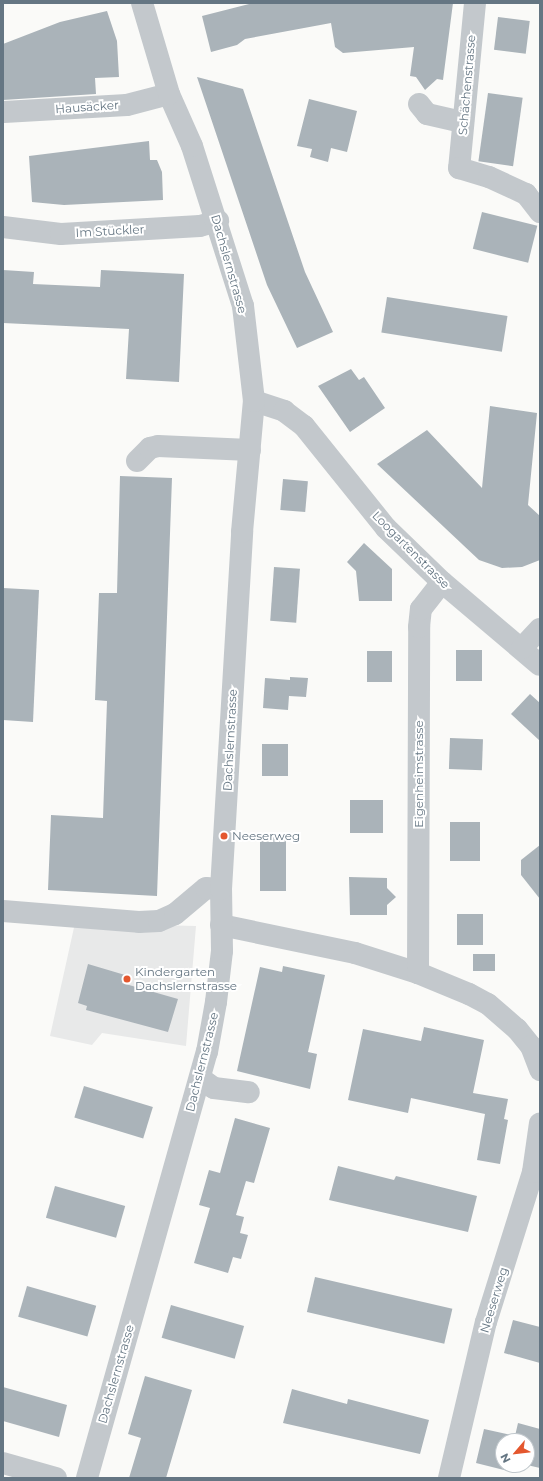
<!DOCTYPE html>
<meta charset="utf-8">
<style>
body{margin:0}
#map{position:relative;width:543px;height:1481px;overflow:hidden;background:#fafaf8;font-family:Montserrat,sans-serif}
div>[style]{position:absolute}
.built>*{inset:0;background:#e8e9e9}
.building>*{inset:0;background:#aab3b9;transform-origin:0 0}
.minor>*{height:22px;margin:-11px;padding:0 11px;transform-origin:11px;border-radius:11px;background:#c3c8cc}
.dots>*{width:11px;height:11px;translate:-50% -50%;box-sizing:border-box;border:2px solid #fff;border-radius:50%}
span{translate:-50% -50%;white-space:nowrap;text-align:center;line-height:1.15;-webkit-text-stroke:4px #fff;paint-order:stroke}
.street-label{font-size:12px;color:#657683}
.poi-label{font-size:12px;color:#657683}
.left{translate:0 -50%;text-align:left}
.frame{position:absolute;inset:0;border:4px solid #657683;pointer-events:none}
.north{position:absolute;left:495px;top:1433px;width:40px;height:40px;box-sizing:border-box;background:#fff;border:1px solid #c1c8cd;border-radius:50%;rotate:242deg;font-size:11px;font-weight:700;line-height:16px;text-align:center;color:#657683}
.north::after{content:'';display:block;margin:auto;width:14px;height:18px;background:#e4572e;clip-path:polygon(50% 0,100% 100%,50% 72%,0 100%)}
</style>
<div id="map">
<div class="built">
<i style="clip-path:polygon(75px 923px,196px 926px,186px 1046px,102px 1033px,92px 1045px,50px 1036px)"></i>
</div>
<div class="building">
<i style="clip-path:polygon(253px 3px,453px 3px,443px 80px,437px 79px,425px 90px,416px 77px,410px 76px,414px 47px,343px 53px,335px 47px,331px 23px,245px 39px,237px 45px,211px 52px,202px 16px)"></i>
<i style="clip-path:polygon(107px 11px,117px 41px,119px 77px,95px 78px,96px 94px,3px 100px,3px 44px,60px 22px)"></i>
<i style="left:498px;top:17px;width:32px;height:33px;rotate:7deg"></i>
<i style="clip-path:polygon(197px 77px,243px 89px,305px 272px,333px 332px,297px 348px,267px 285px)"></i>
<i style="left:488px;top:93px;width:35px;height:69px;rotate:8deg"></i>
<i style="clip-path:polygon(309px 99px,357px 111px,347px 152px,331px 148px,328px 162px,310px 157px,312px 149px,297px 146px)"></i>
<i style="clip-path:polygon(149px 141px,150px 160px,157px 160px,162px 172px,163px 200px,64px 205px,32px 202px,29px 156px)"></i>
<i style="left:482px;top:212px;width:57px;height:38px;rotate:14deg"></i>
<i style="clip-path:polygon(3px 270px,34px 272px,33px 284px,100px 287px,101px 270px,184px 274px,179px 382px,126px 379px,129px 329px,3px 323px)"></i>
<i style="left:387px;top:297px;width:122px;height:36px;rotate:9deg"></i>
<i style="clip-path:polygon(351px 369px,359px 380px,364px 377px,385px 408px,350px 432px,318px 386px)"></i>
<i style="clip-path:polygon(490px 406px,537px 413px,528px 505px,540px 516px,540px 560px,522px 567px,502px 568px,479px 560px,377px 464px,427px 430px,482px 488px)"></i>
<i style="clip-path:polygon(120px 476px,172px 478px,157px 896px,48px 890px,51px 815px,103px 818px,107px 701px,95px 700px,99px 593px,117px 593px)"></i>
<i style="left:283px;top:479px;width:25px;height:31px;rotate:5deg"></i>
<i style="clip-path:polygon(364px 543px,392px 569px,392px 601px,359px 601px,356px 571px,347px 562px)"></i>
<i style="left:274px;top:567px;width:26px;height:54px;rotate:4deg"></i>
<i style="clip-path:polygon(3px 588px,39px 590px,33px 722px,3px 720px)"></i>
<i style="left:456px;top:650px;width:26px;height:31px"></i>
<i style="left:367px;top:651px;width:25px;height:31px"></i>
<i style="clip-path:polygon(290px 677px,308px 678px,306px 697px,289px 696px,288px 710px,263px 708px,265px 678px,290px 680px)"></i>
<i style="clip-path:polygon(530px 694px,540px 703px,540px 741px,511px 714px)"></i>
<i style="left:450px;top:738px;width:33px;height:31px;rotate:2deg"></i>
<i style="left:288px;top:744px;width:32px;height:26px;rotate:90deg"></i>
<i style="left:350px;top:800px;width:33px;height:33px"></i>
<i style="left:480px;top:822px;width:39px;height:30px;rotate:90deg"></i>
<i style="left:260px;top:837px;width:26px;height:54px"></i>
<i style="clip-path:polygon(540px 845px,540px 899px,521px 875px,521px 860px)"></i>
<i style="clip-path:polygon(349px 877px,387px 878px,387px 888px,396px 897px,387px 905px,387px 915px,350px 915px)"></i>
<i style="left:457px;top:914px;width:26px;height:31px"></i>
<i style="left:473px;top:954px;width:22px;height:17px"></i>
<i style="clip-path:polygon(88px 964px,125px 975px,122px 983px,178px 999px,168px 1032px,86px 1010px,87px 1006px,78px 1003px)"></i>
<i style="clip-path:polygon(283px 966px,325px 975px,308px 1052px,317px 1054px,310px 1089px,237px 1071px,260px 967px,282px 972px)"></i>
<i style="clip-path:polygon(424px 1027px,484px 1040px,473px 1093px,508px 1099px,504px 1119px,508px 1120px,500px 1164px,477px 1160px,485px 1114px,411px 1098px,408px 1113px,348px 1100px,363px 1029px,421px 1041px)"></i>
<i style="left:84px;top:1086px;width:72px;height:33px;rotate:17deg"></i>
<i style="clip-path:polygon(235px 1118px,270px 1128px,254px 1183px,246px 1181px,236px 1215px,244px 1217px,240px 1233px,248px 1235px,241px 1259px,233px 1257px,228px 1273px,194px 1263px,210px 1208px,199px 1205px,209px 1170px,220px 1173px)"></i>
<i style="clip-path:polygon(338px 1166px,394px 1180px,396px 1176px,477px 1196px,468px 1232px,329px 1200px)"></i>
<i style="left:55px;top:1186px;width:73px;height:33px;rotate:16deg"></i>
<i style="left:315px;top:1277px;width:141px;height:36px;rotate:13deg"></i>
<i style="left:27px;top:1286px;width:72px;height:32px;rotate:16deg"></i>
<i style="left:171px;top:1305px;width:76px;height:34px;rotate:16deg"></i>
<i style="clip-path:polygon(513px 1320px,540px 1327px,540px 1363px,504px 1353px)"></i>
<i style="clip-path:polygon(145px 1376px,192px 1390px,166px 1478px,129px 1478px,141px 1438px,128px 1434px)"></i>
<i style="clip-path:polygon(3px 1387px,67px 1405px,59px 1437px,3px 1421px)"></i>
<i style="clip-path:polygon(292px 1389px,347px 1404px,348px 1399px,429px 1420px,420px 1454px,283px 1423px)"></i>
<i style="clip-path:polygon(518px 1423px,540px 1429px,540px 1468px,527px 1465px,527px 1441px,503px 1441px,503px 1465px,518px 1465px,516px 1473px,476px 1463px,484px 1429px,515px 1436px)"></i>
</div>
<div class="minor">
<i style="left:475px;top:3px;width:166px;rotate:95.5deg"></i>
<i style="left:459px;top:168px;width:31px;rotate:17deg"></i>
<i style="left:489px;top:177px;width:41px;rotate:24.7deg"></i>
<i style="left:526px;top:194px;width:23px;rotate:52deg"></i>
<i style="left:419px;top:104px;width:13px;rotate:51deg"></i>
<i style="left:427px;top:114px;width:37px;rotate:13deg"></i>
<i style="left:4px;top:112px;width:123px;rotate:-3.3deg"></i>
<i style="left:127px;top:105px;width:43px;rotate:-14.7deg"></i>
<i style="left:3px;top:227px;width:58px;rotate:6.9deg"></i>
<i style="left:61px;top:234px;width:139px;rotate:-3.3deg"></i>
<i style="left:200px;top:226px;width:19px;rotate:-16deg"></i>
<i style="left:254px;top:401px;width:32px;rotate:18deg"></i>
<i style="left:284px;top:411px;width:25px;rotate:37deg"></i>
<i style="left:304px;top:426px;width:131px;rotate:51.2deg"></i>
<i style="left:386px;top:528px;width:78px;rotate:44deg"></i>
<i style="left:442px;top:582px;width:128px;rotate:40.3deg"></i>
<i style="left:137px;top:461px;width:18px;rotate:-45deg"></i>
<i style="left:150px;top:448px;width:8px;rotate:-14deg"></i>
<i style="left:158px;top:446px;width:92px;rotate:2.5deg"></i>
<i style="left:522px;top:648px;width:26px;rotate:-47deg"></i>
<i style="left:3px;top:911px;width:136px;rotate:4.6deg"></i>
<i style="left:139px;top:922px;width:20px;rotate:-3deg"></i>
<i style="left:159px;top:921px;width:17px;rotate:-24deg"></i>
<i style="left:175px;top:914px;width:40px;rotate:-40deg"></i>
<i style="left:206px;top:888px;width:15px;rotate:4deg"></i>
<i style="left:221px;top:925px;width:137px;rotate:11.8deg"></i>
<i style="left:355px;top:953px;width:66px;rotate:17.6deg"></i>
<i style="left:418px;top:973px;width:55px;rotate:22.4deg"></i>
<i style="left:469px;top:994px;width:21px;rotate:28deg"></i>
<i style="left:488px;top:1004px;width:38px;rotate:41deg"></i>
<i style="left:517px;top:1029px;width:22px;rotate:51deg"></i>
<i style="left:531px;top:1046px;width:26px;rotate:69deg"></i>
<i style="left:418px;top:973px;width:346px;rotate:-89.8deg"></i>
<i style="left:419px;top:627px;width:18px;rotate:-84deg"></i>
<i style="left:421px;top:609px;width:34px;rotate:-52deg"></i>
<i style="left:200px;top:1078px;width:17px;rotate:36deg"></i>
<i style="left:214px;top:1088px;width:35px;rotate:7deg"></i>
<i style="left:3px;top:1463px;width:55px;rotate:15.8deg"></i>
<i style="left:87px;top:1478px;width:443px;rotate:-74.3deg"></i>
<i style="left:207px;top:1052px;width:51px;rotate:-79.8deg"></i>
<i style="left:216px;top:1002px;width:51px;rotate:-83.3deg"></i>
<i style="left:222px;top:951px;width:62px;rotate:-90.9deg"></i>
<i style="left:221px;top:889px;width:358px;rotate:-86.6deg"></i>
<i style="left:242px;top:532px;width:132px;rotate:-84.8deg"></i>
<i style="left:254px;top:401px;width:96px;rotate:-96.6deg"></i>
<i style="left:243px;top:306px;width:168px;rotate:-107.7deg"></i>
<i style="left:192px;top:146px;width:57px;rotate:-113.9deg"></i>
<i style="left:169px;top:94px;width:95px;rotate:-106.5deg"></i>
<i style="left:449px;top:1478px;width:160px;rotate:-76.7deg"></i>
<i style="left:486px;top:1322px;width:157px;rotate:-72.6deg"></i>
<i style="left:533px;top:1172px;width:49px;rotate:-81.9deg"></i>
</div>
<div class="dots">
<i style="left:224px;top:836px;background:#e4572e"></i>
<i style="left:127px;top:979px;background:#e4572e"></i>
</div>
<div class="street-label">
<span style="left:467px;top:85px;rotate:-85deg">Schächenstrasse</span>
<span style="left:87px;top:107px;rotate:-4deg">Hausäcker</span>
<span style="left:110px;top:231px;rotate:-3deg">Im Stückler</span>
<span style="left:229px;top:264px;rotate:74deg">Dachslernstrasse</span>
<span style="left:411px;top:550px;rotate:45deg">Loogartenstrasse</span>
<span style="left:230px;top:740px;rotate:-87deg">Dachslernstrasse</span>
<span style="left:419px;top:774px;rotate:-90deg">Eigenheimstrasse</span>
<span style="left:202px;top:1062px;rotate:-76deg">Dachslernstrasse</span>
<span style="left:494px;top:1300px;rotate:-73deg">Neeserweg</span>
<span style="left:116px;top:1374px;rotate:-74deg">Dachslernstrasse</span>
</div>
<div class="poi-label">
<span class="left" style="left:232px;top:836px">Neeserweg</span>
<span class="left" style="left:135px;top:979px">Kindergarten<br>Dachslernstrasse</span>
</div>
<div class="frame"></div>
<div class="north">N</div>
</div>
